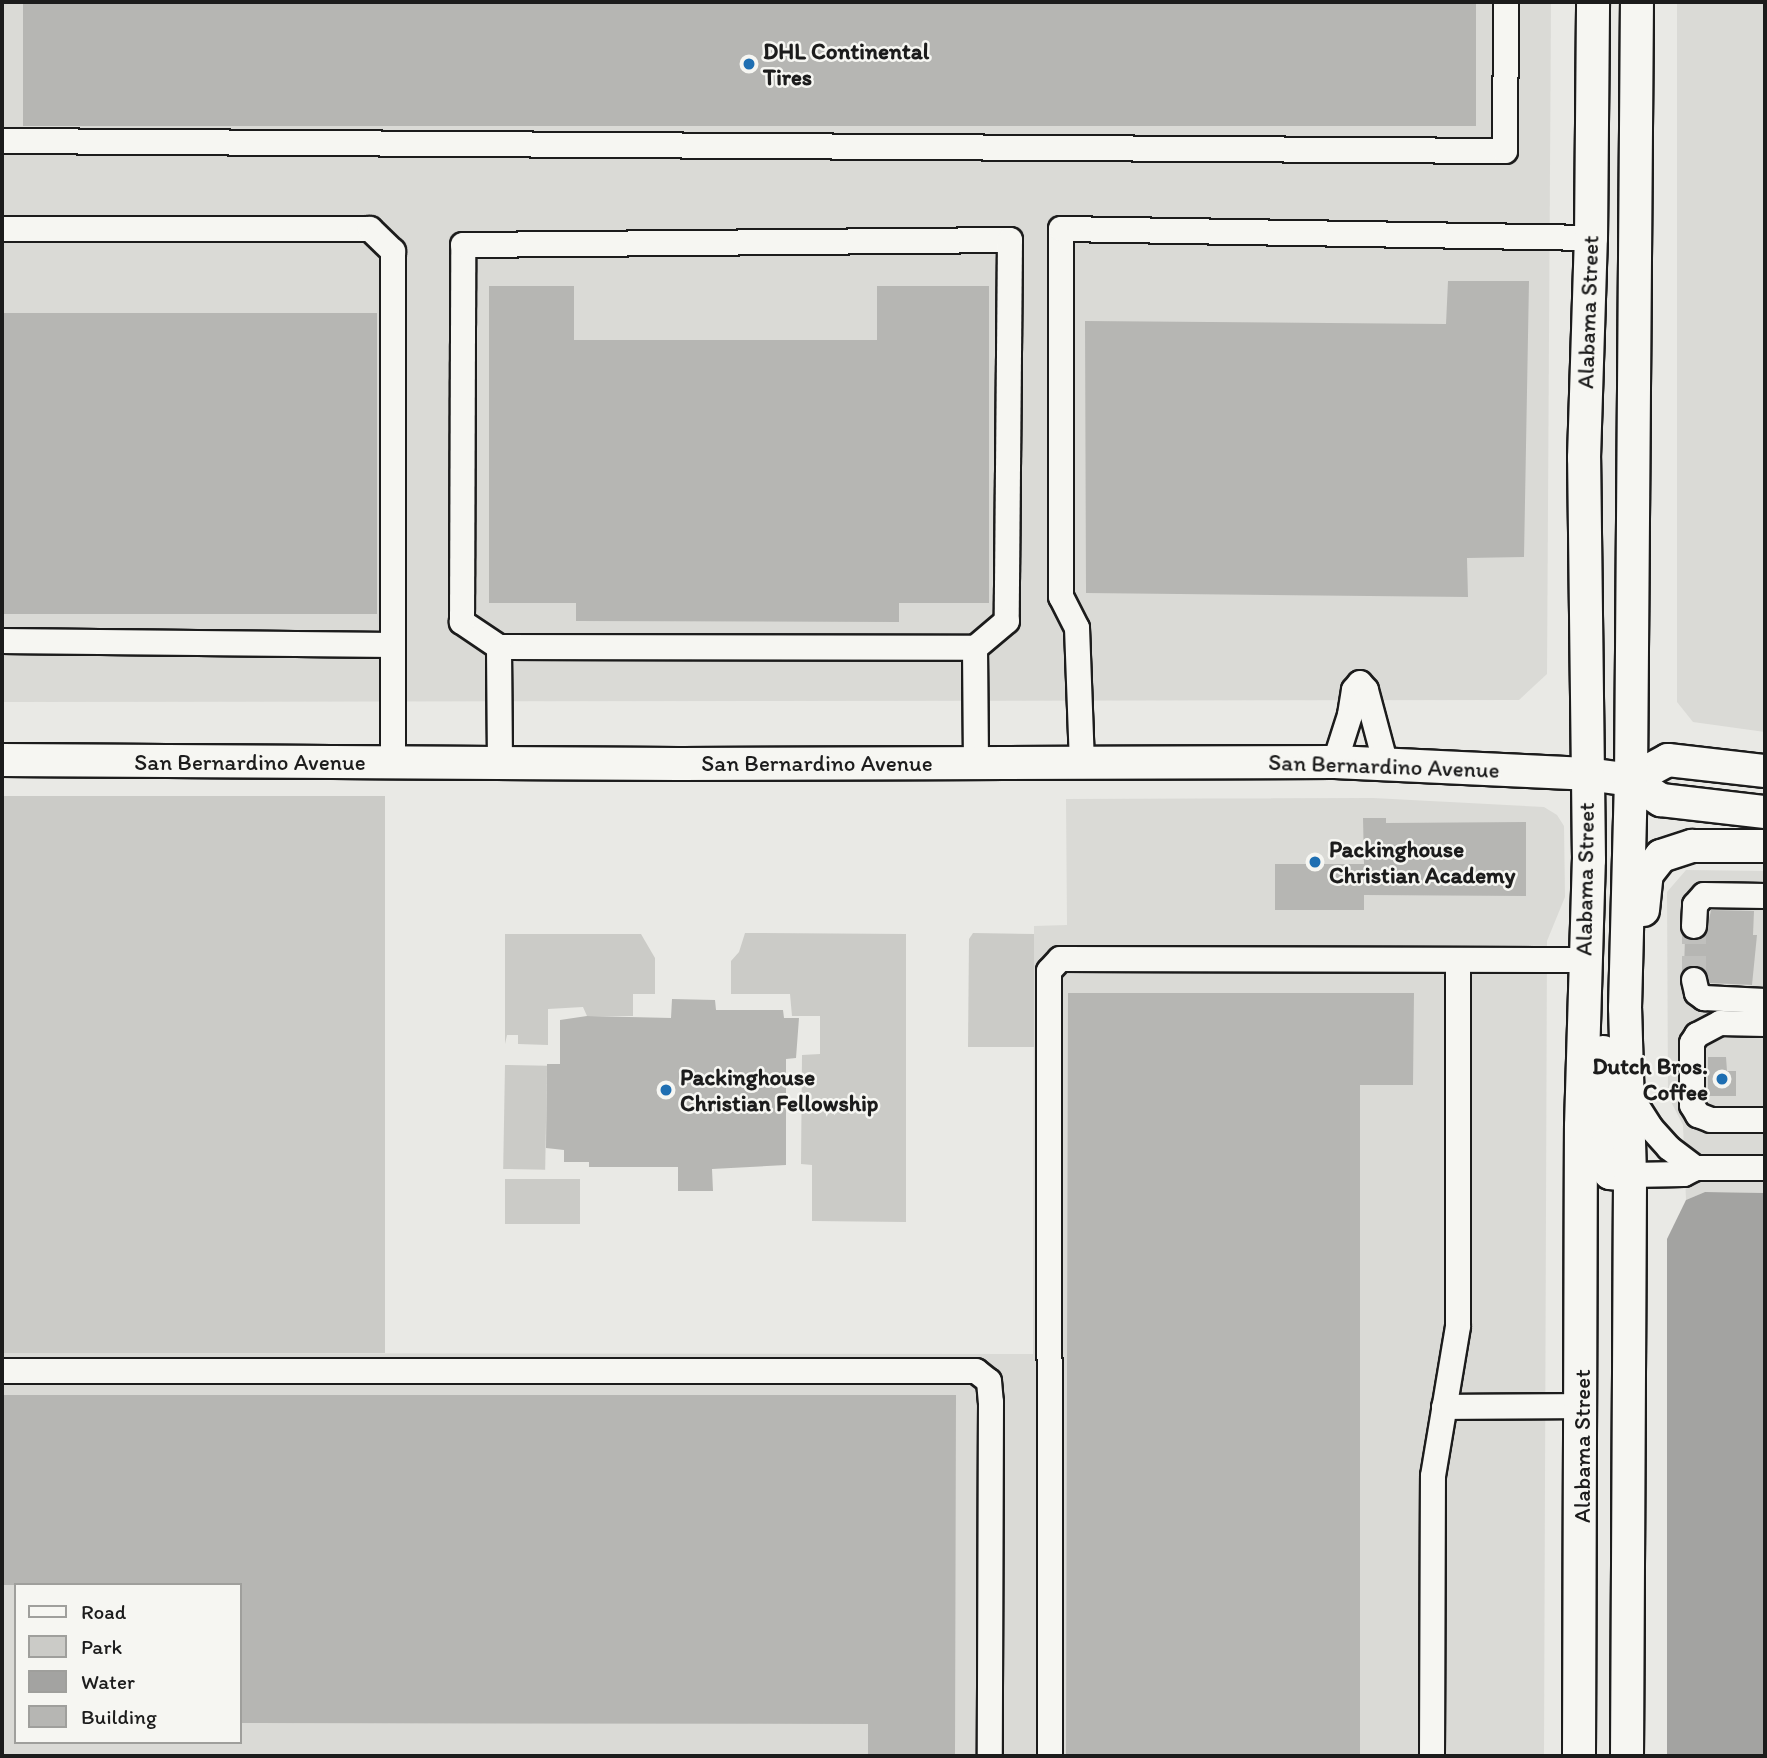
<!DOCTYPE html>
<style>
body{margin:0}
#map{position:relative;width:1767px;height:1758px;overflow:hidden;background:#e9e9e5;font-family:Itim,sans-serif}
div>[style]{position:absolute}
.built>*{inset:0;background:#dadad6}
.green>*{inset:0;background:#cbcbc7;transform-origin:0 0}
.water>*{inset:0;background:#a3a3a1}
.building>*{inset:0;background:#b6b6b3;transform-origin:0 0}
.minor-tunnel>*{height:24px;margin-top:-12px;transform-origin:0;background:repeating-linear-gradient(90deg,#c0c0bd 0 24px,transparent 0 36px)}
.roads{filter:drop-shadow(2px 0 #1c1c1c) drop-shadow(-2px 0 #1c1c1c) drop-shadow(0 2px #1c1c1c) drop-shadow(0 -2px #1c1c1c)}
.minor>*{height:24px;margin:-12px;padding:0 12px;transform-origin:12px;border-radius:12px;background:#f6f6f2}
.major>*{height:32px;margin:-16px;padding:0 16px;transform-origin:16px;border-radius:16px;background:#f6f6f2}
.dots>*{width:19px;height:19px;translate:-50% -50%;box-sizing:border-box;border:4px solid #f6f6f2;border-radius:50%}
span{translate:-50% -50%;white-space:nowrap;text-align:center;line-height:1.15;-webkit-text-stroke:5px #f6f6f2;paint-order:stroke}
.poi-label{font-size:23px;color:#1c1c1c;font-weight:700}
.left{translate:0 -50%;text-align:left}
.right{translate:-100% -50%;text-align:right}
.street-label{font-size:23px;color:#1c1c1c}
.frame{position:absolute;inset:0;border:4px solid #1c1c1c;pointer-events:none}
.legend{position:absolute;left:14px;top:1583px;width:228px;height:161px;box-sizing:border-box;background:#f6f6f2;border:2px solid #9f9f9c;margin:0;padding:9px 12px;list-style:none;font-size:21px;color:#1c1c1c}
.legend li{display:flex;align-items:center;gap:14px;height:35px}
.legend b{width:35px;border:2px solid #9f9f9c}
</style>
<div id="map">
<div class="built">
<i style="clip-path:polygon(2px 2px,1551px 2px,1547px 674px,1519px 700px,2px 702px)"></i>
<i style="clip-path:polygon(1677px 2px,1765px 2px,1765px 732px,1693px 722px,1677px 702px)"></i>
<i style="clip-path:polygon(evenodd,1373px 798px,1544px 807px,1557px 815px,1564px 826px,1565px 897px,1547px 941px,1544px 1756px,2px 1756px,2px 1353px,1033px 1354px,1034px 926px,1067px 925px,1066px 799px,1373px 798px,16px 1585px,240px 1585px,240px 1742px,16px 1742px,16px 1585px)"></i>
<i style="clip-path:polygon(1686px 870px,1765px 871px,1765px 1193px,1705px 1192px,1686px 1200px,1683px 1125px,1668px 1096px,1667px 892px)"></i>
</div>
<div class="green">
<i style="left:2px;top:796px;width:383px;height:557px"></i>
<i style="clip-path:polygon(745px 933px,906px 934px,906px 1222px,812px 1221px,812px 1165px,801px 1164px,802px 1055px,820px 1054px,820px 1016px,792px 1016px,790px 994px,731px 994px,731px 961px,739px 952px)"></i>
<i style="clip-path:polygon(973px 933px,1034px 934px,1034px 1047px,968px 1047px,969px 939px)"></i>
<i style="clip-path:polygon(505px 934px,641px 934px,655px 958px,655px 994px,633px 994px,633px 1016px,587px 1016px,583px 1007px,548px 1009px,548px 1045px,518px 1044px,518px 1035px,507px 1035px,505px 1044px)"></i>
<i style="left:505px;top:1065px;width:42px;height:104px;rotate:1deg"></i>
<i style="left:505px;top:1179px;width:75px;height:45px"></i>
</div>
<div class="water">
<i style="clip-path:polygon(1705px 1192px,1765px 1193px,1765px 1756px,1667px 1756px,1667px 1239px,1686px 1200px)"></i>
</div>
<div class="building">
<i style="left:23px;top:2px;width:1453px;height:124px"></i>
<i style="clip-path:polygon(1448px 281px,1529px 281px,1524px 557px,1467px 558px,1468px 597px,1086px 593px,1085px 321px,1446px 324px)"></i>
<i style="clip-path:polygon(489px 286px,574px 286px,574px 340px,877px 340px,877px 286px,989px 286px,989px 603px,899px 603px,899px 622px,576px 621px,576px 603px,489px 603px)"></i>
<i style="left:2px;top:313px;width:375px;height:301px"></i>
<i style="clip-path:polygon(1363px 818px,1386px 818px,1386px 823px,1526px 822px,1526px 896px,1364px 895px,1364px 910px,1275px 910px,1275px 864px,1364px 864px)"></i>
<i style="clip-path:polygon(1711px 910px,1754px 911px,1753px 935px,1757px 935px,1752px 985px,1710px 983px,1705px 970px,1699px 966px,1684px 969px,1685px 938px,1694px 941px,1706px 935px)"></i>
<i style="clip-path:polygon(1068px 993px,1414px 993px,1413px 1085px,1360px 1085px,1360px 1756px,1066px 1756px)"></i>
<i style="clip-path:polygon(672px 999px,715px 1000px,716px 1010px,783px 1010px,784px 1018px,799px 1018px,796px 1058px,786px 1059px,786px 1165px,712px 1169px,713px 1191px,678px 1191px,678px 1167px,589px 1167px,589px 1162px,564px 1162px,564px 1150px,546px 1148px,547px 1064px,560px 1064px,560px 1020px,587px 1016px,671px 1018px)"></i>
<i style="clip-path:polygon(1708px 1057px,1726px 1057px,1727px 1071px,1736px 1071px,1736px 1096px,1708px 1096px)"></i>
<i style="clip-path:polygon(2px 1395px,956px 1395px,955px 1756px,868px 1756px,868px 1724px,240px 1723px,240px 1585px,2px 1585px)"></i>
</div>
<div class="minor-tunnel">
<i style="left:1694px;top:980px;width:54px;rotate:-90deg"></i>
</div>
<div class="roads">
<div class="minor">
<i style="left:2px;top:141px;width:1503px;rotate:0.38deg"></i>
<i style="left:1505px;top:151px;width:149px;rotate:-89.6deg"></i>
<i style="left:2px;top:229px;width:368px"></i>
<i style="left:370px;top:229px;width:32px;rotate:44deg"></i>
<i style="left:393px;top:251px;width:512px;rotate:90deg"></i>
<i style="left:2px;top:641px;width:391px;rotate:0.6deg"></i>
<i style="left:499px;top:647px;width:476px;rotate:0.1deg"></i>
<i style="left:1335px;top:762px;width:49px;rotate:-72.3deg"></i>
<i style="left:1350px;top:715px;width:25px;rotate:-81deg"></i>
<i style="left:1354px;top:690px;width:9px;rotate:-49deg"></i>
<i style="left:1360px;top:683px;width:9px;rotate:49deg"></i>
<i style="left:1366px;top:690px;width:78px;rotate:75.1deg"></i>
<i style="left:500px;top:763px;width:116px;rotate:-90.5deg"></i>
<i style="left:499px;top:647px;width:45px;rotate:-146deg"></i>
<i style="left:462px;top:622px;width:377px;rotate:-89.8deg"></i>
<i style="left:463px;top:245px;width:547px;rotate:-0.52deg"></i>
<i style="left:1010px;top:240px;width:381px;rotate:90.5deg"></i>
<i style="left:1007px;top:621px;width:42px;rotate:139.8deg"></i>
<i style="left:975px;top:648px;width:116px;rotate:89.5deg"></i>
<i style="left:1082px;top:764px;width:136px;rotate:-92.1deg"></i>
<i style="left:1077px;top:628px;width:35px;rotate:-117deg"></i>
<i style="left:1061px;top:597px;width:368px;rotate:-90deg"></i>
<i style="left:1061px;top:229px;width:530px;rotate:0.97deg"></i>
<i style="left:1694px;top:926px;width:21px;rotate:-87deg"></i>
<i style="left:1695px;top:905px;width:13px;rotate:-48deg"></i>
<i style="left:1704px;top:895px;width:61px;rotate:0.9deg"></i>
<i style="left:1694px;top:980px;width:13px;rotate:77deg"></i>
<i style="left:1697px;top:993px;width:9px;rotate:36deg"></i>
<i style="left:1704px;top:998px;width:61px;rotate:2.8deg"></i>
<i style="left:1765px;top:1024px;width:45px;rotate:-178.7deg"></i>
<i style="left:1720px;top:1023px;width:26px;rotate:152deg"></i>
<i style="left:1697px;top:1035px;width:9px;rotate:122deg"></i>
<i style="left:1692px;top:1043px;width:62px;rotate:90deg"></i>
<i style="left:1692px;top:1105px;width:12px;rotate:59deg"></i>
<i style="left:1698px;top:1115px;width:14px;rotate:21deg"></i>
<i style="left:1711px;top:1120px;width:54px"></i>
<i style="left:1626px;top:1089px;width:46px;rotate:57.3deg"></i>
<i style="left:1651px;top:1128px;width:27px;rotate:48deg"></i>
<i style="left:1669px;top:1148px;width:34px;rotate:37deg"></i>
<i style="left:1630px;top:1175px;width:54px;rotate:-1.1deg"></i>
<i style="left:1684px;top:1174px;width:13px;rotate:-27deg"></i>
<i style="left:1696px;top:1168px;width:69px"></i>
<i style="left:2px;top:1371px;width:974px"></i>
<i style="left:976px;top:1371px;width:16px;rotate:38deg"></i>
<i style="left:989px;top:1381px;width:21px;rotate:85deg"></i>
<i style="left:991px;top:1402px;width:354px;rotate:90.2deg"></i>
<i style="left:1444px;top:1407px;width:138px;rotate:-0.4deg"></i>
<i style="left:1050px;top:1756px;width:785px;rotate:-90.07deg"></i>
<i style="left:1049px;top:971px;width:16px;rotate:-47deg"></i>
<i style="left:1060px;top:959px;width:524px;rotate:0.11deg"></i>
<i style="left:1432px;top:1756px;width:280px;rotate:-89.8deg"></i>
<i style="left:1433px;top:1476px;width:152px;rotate:-80.5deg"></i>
<i style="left:1458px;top:1326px;width:366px;rotate:-90deg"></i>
</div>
<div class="major">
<i style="left:2px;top:760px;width:677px;rotate:0.34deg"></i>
<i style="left:679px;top:764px;width:656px;rotate:-0.17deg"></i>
<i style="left:1335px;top:762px;width:252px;rotate:2.7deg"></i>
<i style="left:1587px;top:774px;width:44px;rotate:7.8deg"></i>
<i style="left:1631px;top:780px;width:36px;rotate:34deg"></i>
<i style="left:1661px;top:800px;width:105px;rotate:6.6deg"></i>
<i style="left:1631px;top:780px;width:42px;rotate:-28.4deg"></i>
<i style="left:1668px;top:760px;width:98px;rotate:6.5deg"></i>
<i style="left:1643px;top:910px;width:36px;rotate:-84deg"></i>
<i style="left:1647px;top:874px;width:23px;rotate:-52deg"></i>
<i style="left:1661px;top:856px;width:33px;rotate:-18deg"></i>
<i style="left:1692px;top:846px;width:73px"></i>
<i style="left:1603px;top:1052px;width:114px;rotate:88.5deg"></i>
<i style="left:1606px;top:1166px;width:8px;rotate:60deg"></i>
<i style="left:1610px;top:1173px;width:20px;rotate:6deg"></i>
<i style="left:1579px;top:1756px;width:630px;rotate:-89.82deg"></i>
<i style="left:1581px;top:1126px;width:266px;rotate:-88.3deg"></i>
<i style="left:1589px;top:860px;width:402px;rotate:-90.7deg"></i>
<i style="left:1584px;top:458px;width:220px;rotate:-88.2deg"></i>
<i style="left:1591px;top:238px;width:236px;rotate:-89.5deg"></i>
<i style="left:1627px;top:1756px;width:581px;rotate:-89.7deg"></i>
<i style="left:1630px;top:1175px;width:167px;rotate:-91.7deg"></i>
<i style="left:1625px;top:1008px;width:228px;rotate:-88.5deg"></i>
<i style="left:1631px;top:780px;width:778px;rotate:-89.56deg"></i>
</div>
</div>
<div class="dots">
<i style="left:749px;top:64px;background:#1f6fb2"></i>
<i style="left:1315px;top:862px;background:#1f6fb2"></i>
<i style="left:1722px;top:1079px;background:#1f6fb2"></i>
<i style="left:666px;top:1090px;background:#1f6fb2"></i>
</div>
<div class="poi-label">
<span class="left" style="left:763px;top:64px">DHL Continental<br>Tires</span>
<span class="left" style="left:1329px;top:862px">Packinghouse<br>Christian Academy</span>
<span class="right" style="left:1708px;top:1079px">Dutch Bros.<br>Coffee</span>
<span class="left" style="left:680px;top:1090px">Packinghouse<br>Christian Fellowship</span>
</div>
<div class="street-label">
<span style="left:1588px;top:312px;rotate:-88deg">Alabama Street</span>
<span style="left:250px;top:762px">San Bernardino Avenue</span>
<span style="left:817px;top:763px">San Bernardino Avenue</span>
<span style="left:1384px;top:766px;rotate:2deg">San Bernardino Avenue</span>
<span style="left:1585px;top:879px;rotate:-89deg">Alabama Street</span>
<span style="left:1582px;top:1446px;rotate:-90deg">Alabama Street</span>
</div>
<div class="frame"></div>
<ul class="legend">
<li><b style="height:9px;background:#f6f6f2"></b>Road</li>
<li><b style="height:19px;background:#cbcbc7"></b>Park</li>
<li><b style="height:19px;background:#a3a3a1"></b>Water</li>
<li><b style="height:19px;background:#b6b6b3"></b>Building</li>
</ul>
</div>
